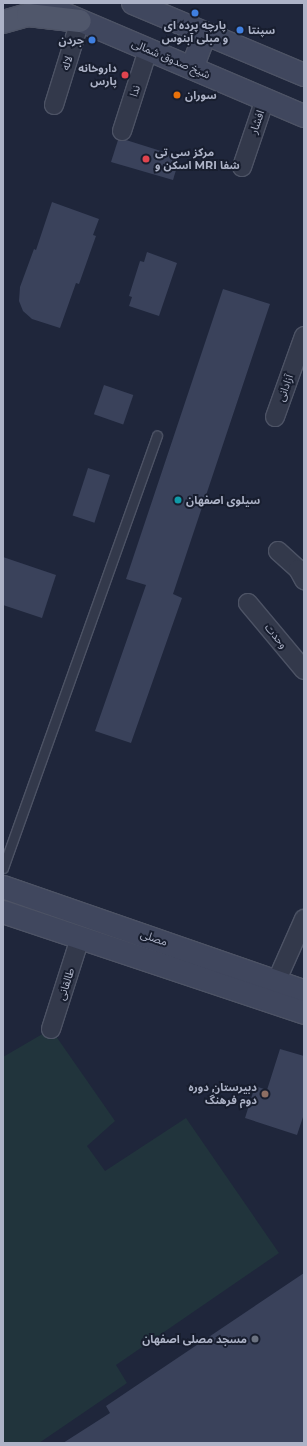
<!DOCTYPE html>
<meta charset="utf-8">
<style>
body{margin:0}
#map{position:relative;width:307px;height:1446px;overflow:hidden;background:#1f263b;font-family:Montserrat,"Noto Sans Arabic",sans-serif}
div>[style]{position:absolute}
.green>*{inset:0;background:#21343c}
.building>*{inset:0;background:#3a425b;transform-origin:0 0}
.roads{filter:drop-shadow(1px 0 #4d5365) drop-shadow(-1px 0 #4d5365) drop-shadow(0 1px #4d5365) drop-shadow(0 -1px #4d5365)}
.service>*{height:9px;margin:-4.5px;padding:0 4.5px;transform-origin:4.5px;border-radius:4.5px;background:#33394b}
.minor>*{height:18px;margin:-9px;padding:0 9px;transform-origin:9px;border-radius:9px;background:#33394b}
.secondary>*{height:22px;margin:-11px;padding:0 11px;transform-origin:11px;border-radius:11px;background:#40475e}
.primary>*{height:22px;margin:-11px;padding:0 11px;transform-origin:11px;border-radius:11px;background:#50576b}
.dots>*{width:11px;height:11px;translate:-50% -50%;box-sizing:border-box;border:2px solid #181e2f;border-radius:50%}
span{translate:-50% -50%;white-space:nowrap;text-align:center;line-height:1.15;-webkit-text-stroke:4px #181e2f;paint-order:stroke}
.poi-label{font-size:11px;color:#adb3c7;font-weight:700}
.left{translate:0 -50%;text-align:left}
.right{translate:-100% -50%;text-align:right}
.street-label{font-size:11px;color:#adb3c7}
.frame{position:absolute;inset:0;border:4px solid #adb3c7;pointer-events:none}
</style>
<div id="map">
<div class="green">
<i style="clip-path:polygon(51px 1029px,115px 1121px,87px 1146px,105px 1171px,186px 1118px,279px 1253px,116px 1365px,127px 1383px,39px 1443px,3px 1443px,3px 1057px)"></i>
</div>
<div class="building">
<i style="clip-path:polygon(118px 140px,126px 140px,180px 157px,173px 180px,111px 162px)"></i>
<i style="clip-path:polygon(52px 202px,99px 219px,93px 235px,96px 236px,79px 284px,76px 283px,60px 328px,32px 319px,23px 311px,19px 301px,20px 287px,34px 249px,36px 250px)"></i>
<i style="clip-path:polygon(147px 252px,177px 263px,159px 316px,129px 306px,132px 297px,129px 296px,140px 261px,144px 262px)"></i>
<i style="clip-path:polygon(223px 289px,270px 304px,173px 594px,182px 598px,131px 743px,95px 731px,146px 585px,126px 579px)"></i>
<i style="left:104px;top:385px;width:31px;height:31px;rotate:19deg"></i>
<i style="left:88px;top:468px;width:23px;height:50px;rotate:18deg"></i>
<i style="clip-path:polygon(3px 557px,56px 575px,42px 618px,3px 605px)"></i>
<i style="clip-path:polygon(280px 1049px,304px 1056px,304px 1114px,297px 1135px,245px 1118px,255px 1086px,267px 1090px)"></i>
<i style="clip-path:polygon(304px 1273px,304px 1443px,63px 1443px,110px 1413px,106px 1406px)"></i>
</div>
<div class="roads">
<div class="service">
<i style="left:3px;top:868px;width:459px;rotate:-70.4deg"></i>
</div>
<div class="minor">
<i style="left:54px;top:105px;width:88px;rotate:-72.8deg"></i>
<i style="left:122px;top:131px;width:85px;rotate:-72.2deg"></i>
<i style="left:242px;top:167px;width:72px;rotate:-71.3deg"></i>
<i style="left:275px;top:417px;width:86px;rotate:-70.3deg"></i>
<i style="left:278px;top:551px;width:27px;rotate:42deg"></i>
<i style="left:298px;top:569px;width:13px;rotate:61deg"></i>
<i style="left:248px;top:603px;width:87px;rotate:50.1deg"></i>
<i style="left:277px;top:980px;width:67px;rotate:-66.1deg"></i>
<i style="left:51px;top:1029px;width:96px;rotate:-72.3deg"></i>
</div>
<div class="secondary">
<i style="left:39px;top:3px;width:288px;rotate:23.1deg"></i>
<i style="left:133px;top:3px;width:186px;rotate:22.8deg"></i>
<i style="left:192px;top:68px;width:36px;rotate:-69deg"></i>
<i style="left:3px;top:887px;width:318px;rotate:19.1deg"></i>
<i style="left:3px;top:912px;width:317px;rotate:18.5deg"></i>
</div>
<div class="primary">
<i style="left:3px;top:22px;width:26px;rotate:-16deg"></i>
<i style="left:28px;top:15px;width:52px;rotate:6.6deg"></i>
</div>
</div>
<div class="dots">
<i style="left:195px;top:13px;background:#3f7fe0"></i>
<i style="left:240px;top:30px;background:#3f7fe0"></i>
<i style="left:92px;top:40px;background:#3f7fe0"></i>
<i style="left:125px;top:75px;background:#e0444e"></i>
<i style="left:177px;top:95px;background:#e8710a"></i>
<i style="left:146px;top:159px;background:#e0444e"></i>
<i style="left:178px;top:500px;background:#0f9aa8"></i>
<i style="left:265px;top:1094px;background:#8d6e63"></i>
<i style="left:255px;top:1339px;background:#6b7280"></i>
</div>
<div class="poi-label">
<span style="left:195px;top:32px">پارچه پرده ای<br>و مبلی آبنوس</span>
<span class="left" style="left:248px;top:30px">سپنتا</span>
<span class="right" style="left:84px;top:40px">جردن</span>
<span class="right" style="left:117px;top:75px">داروخانه<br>پارس</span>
<span class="left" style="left:185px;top:95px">سوران</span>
<span class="left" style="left:155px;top:159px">مرکز سی تی<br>اسکن و MRI شفا</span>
<span class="left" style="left:186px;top:500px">سیلوی اصفهان</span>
<span class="right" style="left:257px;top:1094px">دبیرستان دوره<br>دوم فرهنگ</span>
<span class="right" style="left:247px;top:1339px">مسجد مصلی اصفهان</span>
</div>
<div class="street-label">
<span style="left:171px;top:59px;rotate:23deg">شیخ صدوق شمالی</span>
<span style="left:67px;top:63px;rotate:-73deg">لاله</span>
<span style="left:135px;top:91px;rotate:-72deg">ندا</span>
<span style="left:257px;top:122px;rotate:-71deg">افشار</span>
<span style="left:285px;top:388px;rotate:-70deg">آزادانی</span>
<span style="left:276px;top:636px;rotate:50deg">وحدت</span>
<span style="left:154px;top:938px;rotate:19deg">مصلی</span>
<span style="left:66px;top:984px;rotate:-72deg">طالقانی</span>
</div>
<div class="frame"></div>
</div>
